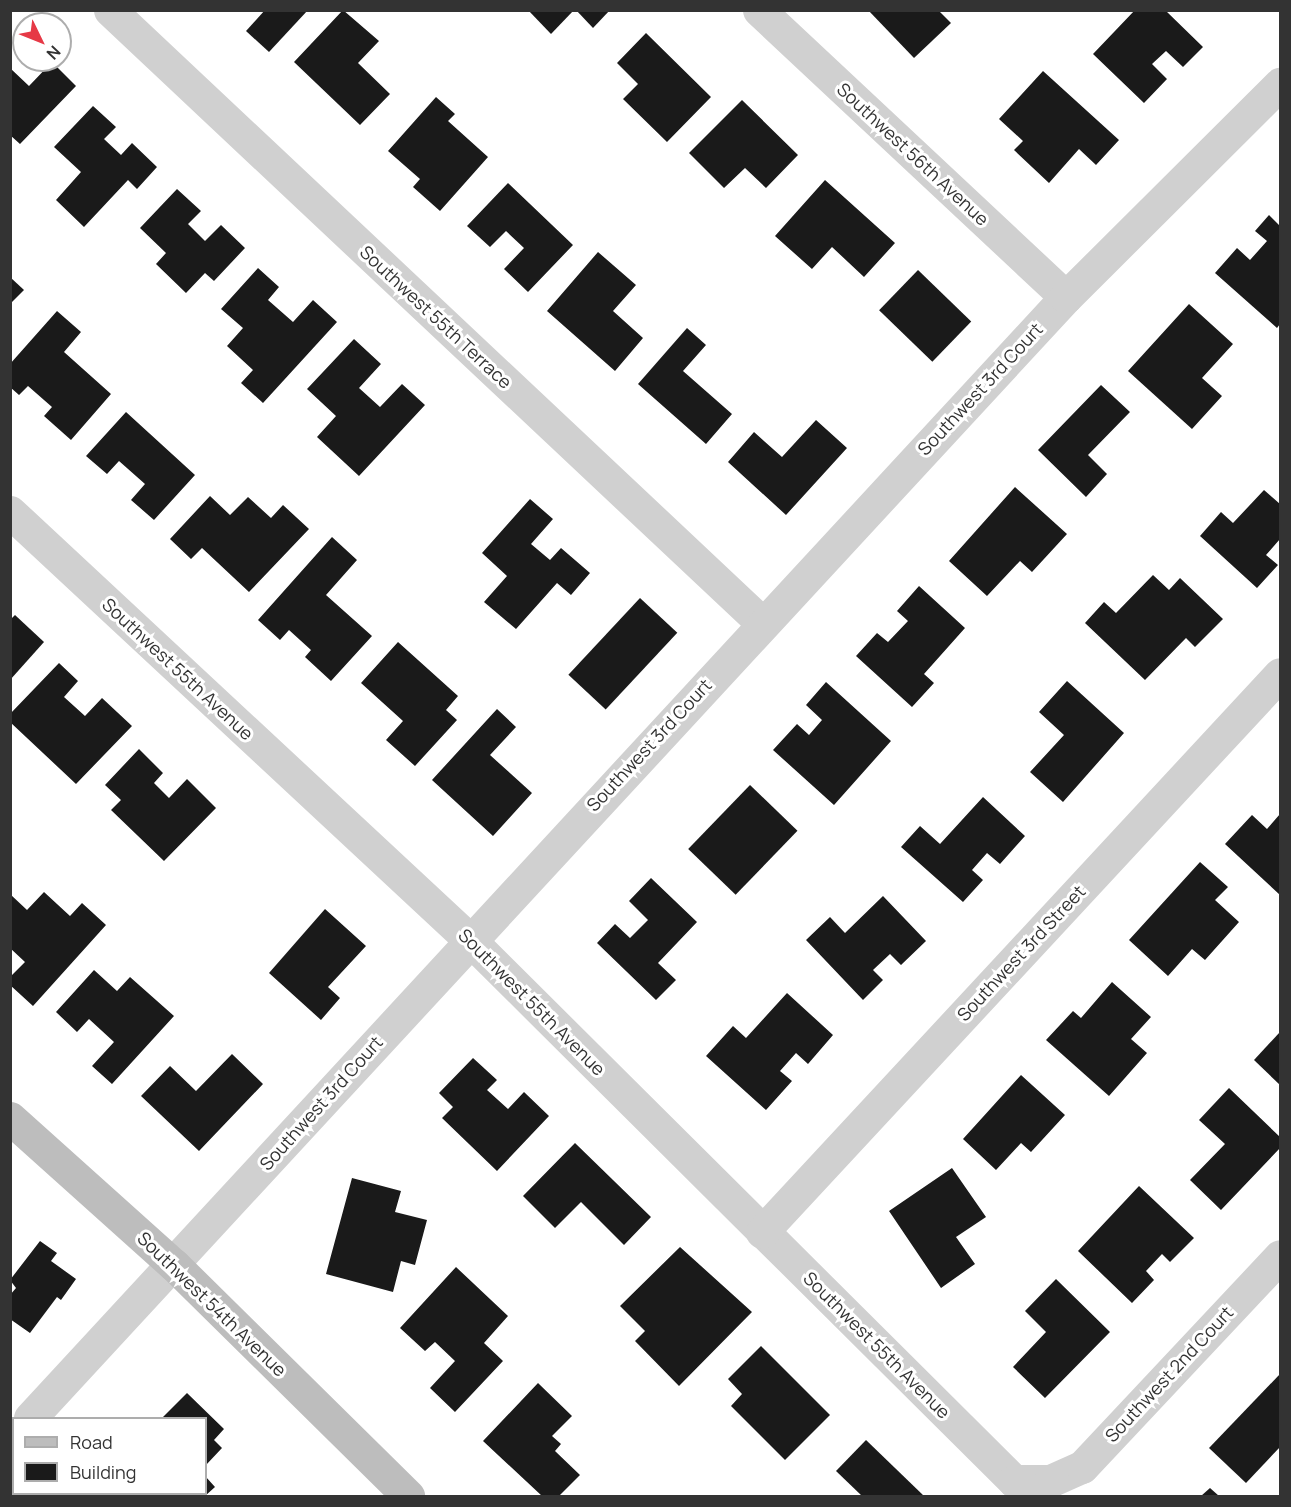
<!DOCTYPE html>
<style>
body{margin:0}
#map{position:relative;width:1291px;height:1507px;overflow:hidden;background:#fff;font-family:Manrope,sans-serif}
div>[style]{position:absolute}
.building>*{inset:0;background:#1a1a1a;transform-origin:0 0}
.street>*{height:33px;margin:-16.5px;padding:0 16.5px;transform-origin:16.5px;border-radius:16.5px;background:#d0d0d0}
.secondary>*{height:33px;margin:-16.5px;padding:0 16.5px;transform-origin:16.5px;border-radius:16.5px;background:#bdbdbd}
span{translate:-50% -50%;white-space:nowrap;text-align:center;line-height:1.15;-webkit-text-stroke:6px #fff;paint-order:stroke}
.street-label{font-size:18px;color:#333}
.frame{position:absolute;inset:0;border:12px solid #333;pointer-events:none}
.legend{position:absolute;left:12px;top:1417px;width:195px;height:78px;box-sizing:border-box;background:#fff;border:2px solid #adadad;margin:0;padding:8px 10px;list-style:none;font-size:18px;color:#333}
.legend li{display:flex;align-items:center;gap:12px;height:30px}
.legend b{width:30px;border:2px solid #adadad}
.north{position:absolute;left:12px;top:12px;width:60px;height:60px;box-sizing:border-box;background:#fff;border:2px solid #adadad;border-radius:50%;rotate:133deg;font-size:16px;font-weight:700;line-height:24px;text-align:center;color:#333}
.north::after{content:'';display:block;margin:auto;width:21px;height:27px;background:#e63946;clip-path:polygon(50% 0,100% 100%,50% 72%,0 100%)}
</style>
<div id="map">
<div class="building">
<i style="clip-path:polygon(265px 10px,308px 10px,269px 52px,246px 31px)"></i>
<i style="clip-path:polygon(343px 10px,379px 41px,358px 63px,390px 94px,360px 125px,294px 62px)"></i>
<i style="clip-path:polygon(528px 10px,574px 10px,551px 34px)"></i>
<i style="clip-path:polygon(576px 10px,610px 10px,593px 28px)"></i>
<i style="clip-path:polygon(868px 10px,938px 10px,951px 23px,914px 58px)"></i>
<i style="clip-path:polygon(1135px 10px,1165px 10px,1203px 47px,1183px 67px,1166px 51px,1152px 64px,1167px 79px,1144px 103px,1093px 54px)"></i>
<i style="clip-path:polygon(646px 33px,711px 97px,667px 142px,623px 99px,638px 84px,617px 63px)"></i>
<i style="clip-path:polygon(52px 62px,76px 86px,20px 144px,10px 135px,10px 68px,29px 86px)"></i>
<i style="clip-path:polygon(1043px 71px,1119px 140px,1096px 165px,1079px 149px,1049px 183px,1014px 150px,1023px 141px,999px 119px)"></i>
<i style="clip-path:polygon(436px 97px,455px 114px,448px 121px,488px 157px,440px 211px,413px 187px,420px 179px,388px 151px)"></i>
<i style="clip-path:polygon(742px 100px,798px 155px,766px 188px,745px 168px,724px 188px,689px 153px)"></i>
<i style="clip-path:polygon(93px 106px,116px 127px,104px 139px,121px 155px,132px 143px,157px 167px,137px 189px,128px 180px,84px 227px,56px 200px,81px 172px,54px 147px)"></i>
<i style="clip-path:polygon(825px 180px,895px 243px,864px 277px,832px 247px,812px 269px,775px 236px)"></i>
<i style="clip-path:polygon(508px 183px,573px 245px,528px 292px,504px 269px,524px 248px,506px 231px,490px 247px,467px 226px)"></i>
<i style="clip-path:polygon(177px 189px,201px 211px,188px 224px,205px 241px,221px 225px,245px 248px,214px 281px,205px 273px,186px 293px,156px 264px,166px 253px,140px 228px)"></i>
<i style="clip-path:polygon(1269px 215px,1280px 226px,1280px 324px,1277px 328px,1215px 273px,1237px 248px,1250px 260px,1267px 241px,1255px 231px)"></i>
<i style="clip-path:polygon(598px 252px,636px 285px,613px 311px,643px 338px,615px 371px,547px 311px)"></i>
<i style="clip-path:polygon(258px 268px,279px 287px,268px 300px,293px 322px,313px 300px,337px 322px,263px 403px,241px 383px,253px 370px,227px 346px,243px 328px,221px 309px)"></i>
<i style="left:918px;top:270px;width:74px;height:56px;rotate:44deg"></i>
<i style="clip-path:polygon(10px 277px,24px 290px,10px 304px)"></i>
<i style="clip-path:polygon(1189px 304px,1233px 344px,1202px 378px,1222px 396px,1192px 429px,1128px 371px)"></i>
<i style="clip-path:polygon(57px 311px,81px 332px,64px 352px,111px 394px,71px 440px,44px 416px,52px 407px,28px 386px,19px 395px,10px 387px,10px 364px)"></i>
<i style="clip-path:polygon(687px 328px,706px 345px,683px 371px,732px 414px,706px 444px,638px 384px)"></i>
<i style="clip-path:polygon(354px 339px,381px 364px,359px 388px,380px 407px,402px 384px,425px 405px,359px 476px,317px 437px,336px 416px,307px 389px)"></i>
<i style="clip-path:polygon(1101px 385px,1130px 412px,1088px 455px,1107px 474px,1086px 497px,1038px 450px)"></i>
<i style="clip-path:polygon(126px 412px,195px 475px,154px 520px,131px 500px,145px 484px,119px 461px,107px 474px,86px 456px)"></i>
<i style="clip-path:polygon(816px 420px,847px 448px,786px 515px,728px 462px,754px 432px,782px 457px)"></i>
<i style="clip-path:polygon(1015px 487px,1067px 534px,1032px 572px,1020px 561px,987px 596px,949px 561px)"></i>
<i style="clip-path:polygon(1264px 490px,1280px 504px,1280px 539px,1266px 555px,1278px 565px,1257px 588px,1200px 536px,1221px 512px,1233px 523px)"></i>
<i style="clip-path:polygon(210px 496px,230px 515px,248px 497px,271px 518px,283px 505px,309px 529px,249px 592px,202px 548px,191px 559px,170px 539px)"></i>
<i style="clip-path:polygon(530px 499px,553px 519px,531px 544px,550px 560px,561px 548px,590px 573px,571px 595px,557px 583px,516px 629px,484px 602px,507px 576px,482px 553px)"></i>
<i style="clip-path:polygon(332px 537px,357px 560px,326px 595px,372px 636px,331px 681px,305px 657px,311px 650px,289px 630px,280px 640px,258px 620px)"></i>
<i style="clip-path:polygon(1153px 575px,1169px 590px,1180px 578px,1223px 619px,1195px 647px,1186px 638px,1145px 680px,1085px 623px,1104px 602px,1116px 613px)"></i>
<i style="clip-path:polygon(919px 586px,965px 628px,924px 674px,934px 683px,912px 707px,856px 656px,877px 633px,888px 642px,908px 621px,897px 611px)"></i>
<i style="left:640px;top:598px;width:51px;height:105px;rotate:43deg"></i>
<i style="clip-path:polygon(15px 615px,44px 642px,10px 680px,10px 620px)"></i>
<i style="clip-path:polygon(398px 642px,458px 696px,446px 710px,457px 720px,415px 766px,386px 740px,403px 721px,361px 683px)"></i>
<i style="clip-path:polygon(59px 663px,78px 681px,64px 697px,85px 716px,102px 698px,132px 726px,76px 784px,10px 722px,10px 714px)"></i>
<i style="clip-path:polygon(1067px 681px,1124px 733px,1063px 802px,1030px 772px,1064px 735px,1039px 712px)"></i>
<i style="clip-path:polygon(826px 682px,891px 741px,834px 805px,773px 750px,797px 724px,809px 735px,822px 720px,806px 705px)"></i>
<i style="clip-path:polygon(497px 709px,516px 727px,490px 755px,532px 793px,493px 836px,432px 780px)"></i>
<i style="clip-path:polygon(139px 749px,163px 773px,154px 783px,169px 798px,187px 779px,216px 808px,164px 861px,111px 810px,121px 800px,105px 785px)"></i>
<i style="left:750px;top:785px;width:66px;height:89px;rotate:44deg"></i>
<i style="clip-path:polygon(983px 797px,1025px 836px,1000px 864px,987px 853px,972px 870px,983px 880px,963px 902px,901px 847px,920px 826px,940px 844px)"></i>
<i style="clip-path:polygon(1280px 814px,1280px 895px,1225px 844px,1252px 815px,1267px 829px)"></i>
<i style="clip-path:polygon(1200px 862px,1228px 887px,1215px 900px,1239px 922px,1205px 960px,1192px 949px,1168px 976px,1129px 940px)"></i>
<i style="clip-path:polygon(651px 878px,697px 922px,658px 963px,676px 980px,656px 1000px,597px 943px,615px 924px,630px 938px,648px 920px,629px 901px)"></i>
<i style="clip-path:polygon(44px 892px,70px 916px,82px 903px,106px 925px,33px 1006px,10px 985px,10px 977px,25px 962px,10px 948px,10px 894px,27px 910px)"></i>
<i style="clip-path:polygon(883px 896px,926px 941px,901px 965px,890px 954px,873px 970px,883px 980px,863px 1000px,806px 940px,830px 917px,845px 933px)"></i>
<i style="clip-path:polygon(325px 909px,366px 946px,328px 987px,340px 998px,321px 1020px,269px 973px)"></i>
<i style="clip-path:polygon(94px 970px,117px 991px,130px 977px,174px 1016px,112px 1084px,92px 1066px,114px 1042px,89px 1019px,77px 1032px,56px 1012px)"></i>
<i style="clip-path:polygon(1112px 982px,1151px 1017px,1131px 1039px,1147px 1053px,1109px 1096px,1046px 1040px,1073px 1011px,1081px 1018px)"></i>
<i style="clip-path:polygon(787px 993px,833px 1035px,808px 1064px,796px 1053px,780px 1071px,792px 1081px,766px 1110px,706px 1056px,733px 1026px,746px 1038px)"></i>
<i style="clip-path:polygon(1280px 1032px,1280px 1085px,1254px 1060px)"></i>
<i style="clip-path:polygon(232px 1054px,263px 1084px,199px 1151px,141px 1096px,170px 1066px,196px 1091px)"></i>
<i style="clip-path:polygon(473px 1058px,497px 1080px,487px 1090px,508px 1109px,524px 1092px,549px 1116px,497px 1171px,442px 1118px,453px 1107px,439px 1093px)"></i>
<i style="clip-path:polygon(1021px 1075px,1065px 1115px,1031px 1152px,1021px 1143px,996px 1170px,963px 1139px)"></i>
<i style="clip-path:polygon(1229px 1088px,1280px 1137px,1280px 1148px,1221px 1210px,1190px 1180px,1225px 1144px,1199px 1120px)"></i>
<i style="clip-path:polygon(575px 1143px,651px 1217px,624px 1245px,581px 1202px,555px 1228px,523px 1196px)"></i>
<i style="clip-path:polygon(952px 1168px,986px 1217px,956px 1237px,975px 1264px,941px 1288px,889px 1211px)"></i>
<i style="clip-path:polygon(352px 1178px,401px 1191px,395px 1212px,427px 1220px,415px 1265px,401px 1261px,393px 1292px,326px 1274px)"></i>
<i style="clip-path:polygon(1139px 1186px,1194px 1238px,1170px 1262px,1162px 1254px,1146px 1271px,1154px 1280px,1132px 1303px,1078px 1251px)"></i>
<i style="clip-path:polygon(40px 1241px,57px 1253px,51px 1261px,76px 1279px,61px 1300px,57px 1297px,30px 1333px,10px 1319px,10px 1295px,16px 1288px,10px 1280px)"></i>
<i style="clip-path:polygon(680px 1247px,752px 1312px,679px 1386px,635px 1341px,645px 1331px,620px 1306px)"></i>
<i style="clip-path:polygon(456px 1267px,508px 1316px,484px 1343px,503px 1361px,455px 1412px,430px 1388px,455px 1361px,435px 1342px,425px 1351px,400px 1328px)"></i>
<i style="clip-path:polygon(1056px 1279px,1110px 1332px,1045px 1398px,1013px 1367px,1046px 1332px,1025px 1311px)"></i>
<i style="clip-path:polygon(761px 1346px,830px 1415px,785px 1460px,731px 1406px,742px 1394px,728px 1379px)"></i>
<i style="clip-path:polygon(1280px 1374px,1280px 1447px,1246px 1483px,1209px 1448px)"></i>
<i style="clip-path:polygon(538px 1383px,572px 1416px,552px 1436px,561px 1444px,555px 1451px,580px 1475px,559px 1496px,542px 1496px,483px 1441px)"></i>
<i style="clip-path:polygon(187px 1393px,224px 1429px,214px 1440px,222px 1448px,206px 1465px,206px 1418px,162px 1418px)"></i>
<i style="clip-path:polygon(866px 1440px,924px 1496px,862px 1496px,836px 1471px)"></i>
<i style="clip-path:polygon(206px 1477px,215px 1487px,205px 1496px,160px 1494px,206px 1494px)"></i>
<i style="clip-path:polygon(1210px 1488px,1219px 1496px,1201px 1496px)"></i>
<i style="left:83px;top:1494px;width:41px;height:3px"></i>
</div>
<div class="street">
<i style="left:110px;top:10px;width:895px;rotate:43.23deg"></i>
<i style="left:759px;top:10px;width:420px;rotate:43.1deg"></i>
<i style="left:10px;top:512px;width:628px;rotate:42.94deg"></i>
<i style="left:470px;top:940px;width:767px;rotate:44.84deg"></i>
<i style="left:1014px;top:1481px;width:36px"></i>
<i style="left:1050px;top:1481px;width:35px;rotate:-24deg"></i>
<i style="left:1082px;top:1467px;width:289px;rotate:-46.8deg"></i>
<i style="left:762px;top:1232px;width:761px;rotate:-47.13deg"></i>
<i style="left:30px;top:1418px;width:1526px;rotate:-47.26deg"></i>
<i style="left:1066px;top:297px;width:302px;rotate:-44.9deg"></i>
<i style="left:10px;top:1440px;width:5px;rotate:-37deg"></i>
</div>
<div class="secondary">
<i style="left:10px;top:1118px;width:220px;rotate:41.9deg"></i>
<i style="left:174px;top:1265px;width:329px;rotate:44.6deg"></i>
</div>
<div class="street-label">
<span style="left:913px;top:154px;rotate:43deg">Southwest 56th Avenue</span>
<span style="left:436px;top:317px;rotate:43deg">Southwest 55th Terrace</span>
<span style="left:980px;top:389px;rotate:-47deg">Southwest 3rd Court</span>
<span style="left:178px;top:669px;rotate:43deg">Southwest 55th Avenue</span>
<span style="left:649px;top:745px;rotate:-47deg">Southwest 3rd Court</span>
<span style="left:1021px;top:953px;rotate:-47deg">Southwest 3rd Street</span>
<span style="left:532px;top:1002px;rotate:45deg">Southwest 55th Avenue</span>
<span style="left:321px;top:1103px;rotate:-48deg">Southwest 3rd Court</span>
<span style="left:212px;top:1304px;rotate:44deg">Southwest 54th Avenue</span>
<span style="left:877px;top:1345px;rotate:45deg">Southwest 55th Avenue</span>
<span style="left:1169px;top:1374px;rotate:-47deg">Southwest 2nd Court</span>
</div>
<div class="frame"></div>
<ul class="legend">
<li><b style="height:8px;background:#bdbdbd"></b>Road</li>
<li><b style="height:16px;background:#1a1a1a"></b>Building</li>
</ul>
<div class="north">N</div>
</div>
